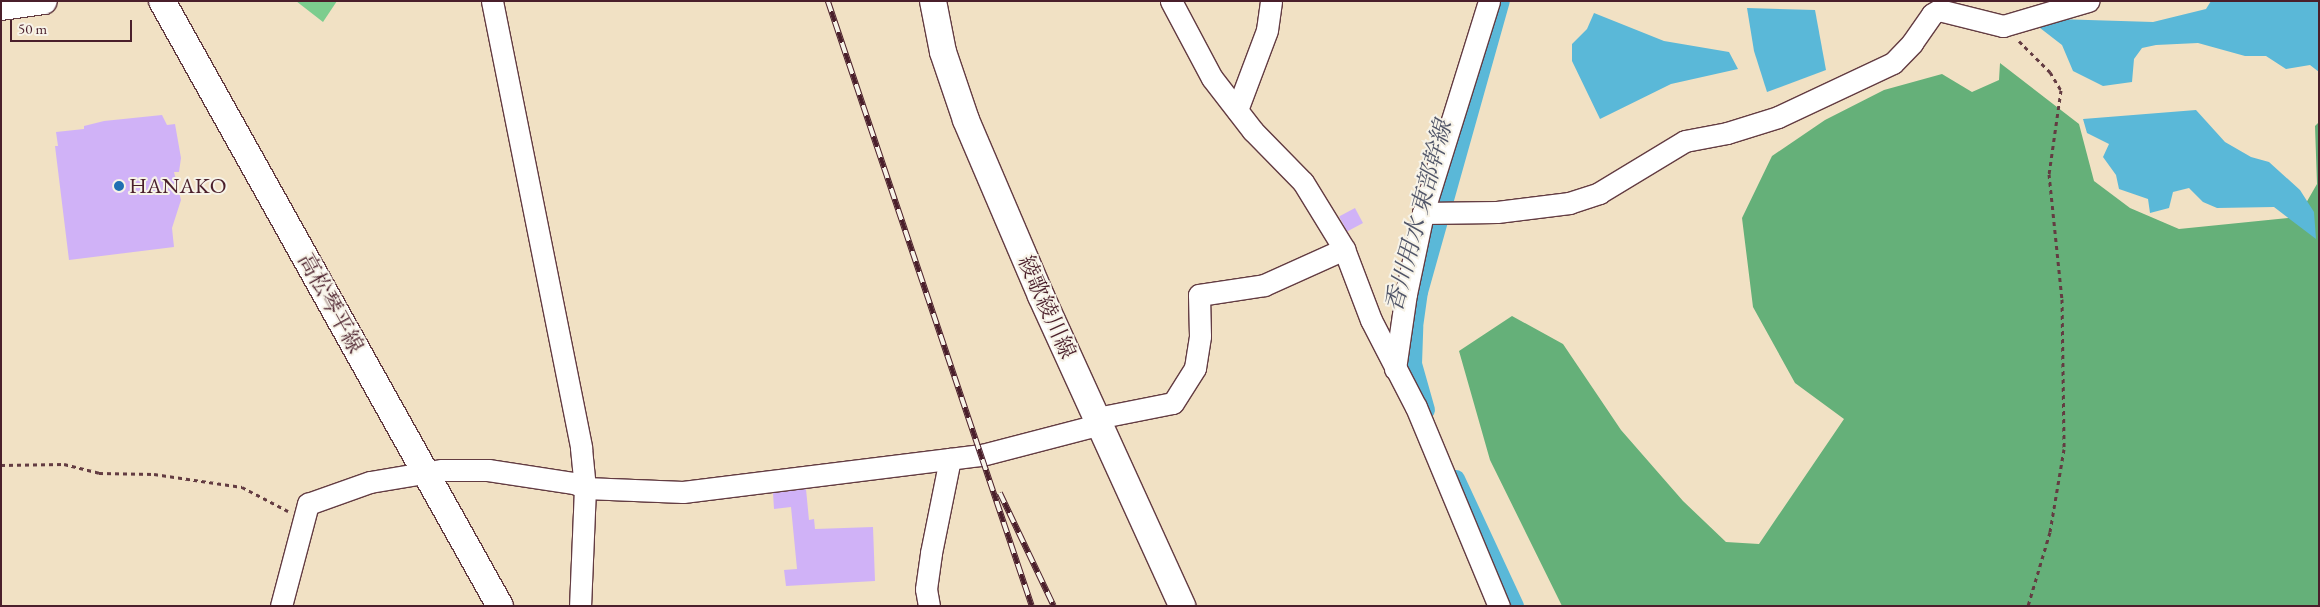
<!DOCTYPE html>
<meta charset="utf-8">
<style>
body{margin:0}
#map{position:relative;width:2320px;height:607px;overflow:hidden;background:#f1e1c4;font-family:"EB Garamond","Noto Serif JP",serif}
div>[style]{position:absolute}
.green>*{inset:0;background:#7ccd8e}
.forest>*{inset:0;background:#65b079}
.water>*{inset:0;background:#5ab8d8}
.canal>*{height:18px;margin:-9px;padding:0 9px;transform-origin:9px;border-radius:9px;background:#5ab8d8}
.building>*{inset:0;background:#d0b2f7;transform-origin:0 0}
.path>*{height:3px;margin-top:-1.5px;transform-origin:0;background:repeating-linear-gradient(90deg,#633c42 0 4px,transparent 0 8px)}
.roads{filter:drop-shadow(1px 0 #633c42) drop-shadow(-1px 0 #633c42) drop-shadow(0 1px #633c42) drop-shadow(0 -1px #633c42)}
.minor>*{height:21px;margin:-10.5px;padding:0 10.5px;transform-origin:10.5px;border-radius:10.5px;background:#fff}
.major>*{height:26px;margin:-13px;padding:0 13px;transform-origin:13px;border-radius:13px;background:#fff}
.rail>*{height:5.5px;margin-top:-2.75px;transform-origin:0;background:repeating-linear-gradient(90deg,#f7f3e8 0 11px,#4a1f2b 0 22px);box-sizing:border-box;border-block:1px solid #4a1f2b}
.dots>*{width:14px;height:14px;translate:-50% -50%;box-sizing:border-box;border:2px solid #f7f3e8;border-radius:50%}
span{translate:-50% -50%;white-space:nowrap;text-align:center;line-height:1.15;-webkit-text-stroke:4px #f7f3e8;paint-order:stroke}
.poi-label{font-size:22px;color:#4a1f2b}
.left{translate:0 -50%;text-align:left}
.street-label{font-size:22px;color:#4a1f2b}
.water-label{font-size:24px;color:#505568;font-style:italic}
.frame{position:absolute;inset:0;border:2px solid #4a1f2b;pointer-events:none}
.scale{position:absolute;left:10px;top:20px;width:122px;height:22px;box-sizing:border-box;border:2px solid #4a1f2b;border-top:0;padding-left:6px;font-size:15px;line-height:18px;white-space:nowrap;color:#4a1f2b;-webkit-text-stroke:4px #f7f3e8;paint-order:stroke}
</style>
<div id="map">
<div class="green">
<i style="clip-path:polygon(296px 1px,337px 1px,323px 22px)"></i>
</div>
<div class="forest">
<i style="clip-path:polygon(2000px 63px,2079px 124px,2094px 181px,2130px 208px,2179px 229px,2298px 217px,2317px 184px,2315px 126px,2319px 122px,2319px 606px,1562px 606px,1490px 460px,1459px 351px,1512px 316px,1563px 344px,1621px 430px,1683px 501px,1726px 542px,1759px 544px,1844px 419px,1795px 383px,1753px 307px,1742px 218px,1772px 156px,1825px 120px,1884px 90px,1942px 74px,1972px 92px,1999px 80px)"></i>
</div>
<div class="water">
<i style="clip-path:polygon(2211px 1px,2319px 1px,2319px 72px,2310px 65px,2286px 69px,2266px 56px,2245px 56px,2198px 43px,2156px 45px,2142px 48px,2134px 59px,2132px 82px,2103px 86px,2073px 71px,2062px 45px,2027px 18px,2153px 22px,2206px 9px)"></i>
<i style="clip-path:polygon(1747px 8px,1815px 10px,1826px 70px,1767px 92px,1754px 51px)"></i>
<i style="clip-path:polygon(1594px 13px,1664px 41px,1729px 52px,1738px 69px,1671px 84px,1600px 119px,1572px 61px,1572px 44px,1587px 29px)"></i>
<i style="clip-path:polygon(2196px 110px,2225px 142px,2251px 157px,2269px 162px,2300px 190px,2314px 212px,2316px 239px,2274px 207px,2217px 208px,2203px 202px,2189px 188px,2173px 192px,2169px 208px,2150px 213px,2148px 199px,2119px 189px,2116px 175px,2103px 157px,2109px 144px,2087px 133px,2083px 119px)"></i>
</div>
<div class="canal">
<i style="left:1426px;top:410px;width:48px;rotate:-105.8deg"></i>
<i style="left:1413px;top:364px;width:37px;rotate:-88deg"></i>
<i style="left:1414px;top:327px;width:35px;rotate:-82deg"></i>
<i style="left:1419px;top:292px;width:302px;rotate:-74.3deg"></i>
<i style="left:1456px;top:479px;width:140px;rotate:65.1deg"></i>
</div>
<div class="building">
<i style="clip-path:polygon(162px 115px,167px 125px,175px 124px,181px 158px,179px 172px,174px 172px,181px 200px,172px 228px,174px 247px,69px 260px,55px 146px,58px 146px,56px 132px,84px 129px,84px 126px,104px 121px)"></i>
<i style="left:1355px;top:208px;width:17px;height:18px;rotate:62deg"></i>
<i style="clip-path:polygon(806px 489px,809px 520px,814px 519px,815px 529px,873px 527px,875px 581px,786px 586px,784px 570px,797px 569px,791px 507px,774px 509px,773px 493px)"></i>
</div>
<div class="path">
<i style="left:2019px;top:41px;width:44px;rotate:45deg"></i>
<i style="left:2050px;top:72px;width:21px;rotate:59deg"></i>
<i style="left:2061px;top:90px;width:85px;rotate:98.1deg"></i>
<i style="left:2049px;top:174px;width:126px;rotate:84.1deg"></i>
<i style="left:2062px;top:299px;width:150px;rotate:89.2deg"></i>
<i style="left:2064px;top:449px;width:84px;rotate:99.6deg"></i>
<i style="left:2050px;top:532px;width:77px;rotate:106.6deg"></i>
<i style="left:1px;top:465px;width:63px;rotate:-0.9deg"></i>
<i style="left:64px;top:464px;width:36px;rotate:14deg"></i>
<i style="left:99px;top:473px;width:55px;rotate:1deg"></i>
<i style="left:154px;top:474px;width:89px;rotate:8.4deg"></i>
<i style="left:242px;top:487px;width:52px;rotate:27.6deg"></i>
</div>
<div class="roads">
<div class="minor">
<i style="left:492px;top:1px;width:456px;rotate:78.7deg"></i>
<i style="left:581px;top:448px;width:40px;rotate:84.3deg"></i>
<i style="left:585px;top:488px;width:118px;rotate:92.4deg"></i>
<i style="left:1171px;top:1px;width:87px;rotate:62deg"></i>
<i style="left:1212px;top:78px;width:67px;rotate:52.3deg"></i>
<i style="left:1253px;top:131px;width:71px;rotate:45.6deg"></i>
<i style="left:1303px;top:182px;width:79px;rotate:58.5deg"></i>
<i style="left:1344px;top:249px;width:76px;rotate:69.2deg"></i>
<i style="left:1371px;top:320px;width:98px;rotate:62.7deg"></i>
<i style="left:1416px;top:407px;width:216px;rotate:67.4deg"></i>
<i style="left:1237px;top:110px;width:85px;rotate:-69.4deg"></i>
<i style="left:1267px;top:30px;width:29px;rotate:-82deg"></i>
<i style="left:1423px;top:213px;width:74px;rotate:-0.8deg"></i>
<i style="left:1497px;top:212px;width:73px;rotate:-7.1deg"></i>
<i style="left:1569px;top:203px;width:32px;rotate:-18deg"></i>
<i style="left:1599px;top:193px;width:100px;rotate:-31.2deg"></i>
<i style="left:1685px;top:141px;width:43px;rotate:-10.8deg"></i>
<i style="left:1727px;top:133px;width:53px;rotate:-17.4deg"></i>
<i style="left:1778px;top:117px;width:127px;rotate:-25.2deg"></i>
<i style="left:1893px;top:63px;width:28px;rotate:-46deg"></i>
<i style="left:1912px;top:43px;width:35px;rotate:-55deg"></i>
<i style="left:1932px;top:14px;width:8px;rotate:-30deg"></i>
<i style="left:1939px;top:10px;width:66px;rotate:14deg"></i>
<i style="left:2003px;top:26px;width:89px;rotate:-16.4deg"></i>
<i style="left:1395px;top:369px;width:76px;rotate:-81.7deg"></i>
<i style="left:1406px;top:294px;width:83px;rotate:-78.1deg"></i>
<i style="left:1423px;top:213px;width:222px;rotate:-72.7deg"></i>
<i style="left:1097px;top:418px;width:77px;rotate:-11.2deg"></i>
<i style="left:1173px;top:403px;width:41px;rotate:-57.8deg"></i>
<i style="left:1195px;top:368px;width:32px;rotate:-81deg"></i>
<i style="left:1200px;top:336px;width:41px;rotate:-91.4deg"></i>
<i style="left:1199px;top:295px;width:66px;rotate:-8.7deg"></i>
<i style="left:1264px;top:285px;width:88px;rotate:-24.2deg"></i>
<i style="left:281px;top:606px;width:106px;rotate:-75.2deg"></i>
<i style="left:308px;top:504px;width:66px;rotate:-19.5deg"></i>
<i style="left:370px;top:482px;width:73px;rotate:-9.5deg"></i>
<i style="left:442px;top:470px;width:46px"></i>
<i style="left:488px;top:470px;width:87px;rotate:8.6deg"></i>
<i style="left:574px;top:483px;width:12px;rotate:24deg"></i>
<i style="left:585px;top:488px;width:98px;rotate:2.3deg"></i>
<i style="left:683px;top:492px;width:301px;rotate:-7.1deg"></i>
<i style="left:982px;top:455px;width:123px;rotate:-14.6deg"></i>
<i style="left:929px;top:606px;width:17px;rotate:-100deg"></i>
<i style="left:926px;top:589px;width:36px;rotate:-82deg"></i>
<i style="left:931px;top:553px;width:96px;rotate:-78.6deg"></i>
</div>
<div class="major">
<i style="left:162px;top:1px;width:693px;rotate:60.81deg"></i>
<i style="left:933px;top:1px;width:52px;rotate:78.9deg"></i>
<i style="left:943px;top:52px;width:72px;rotate:71.3deg"></i>
<i style="left:966px;top:120px;width:191px;rotate:66.9deg"></i>
<i style="left:1041px;top:296px;width:341px;rotate:65.5deg"></i>
<i style="left:1px;top:7px;width:43px;rotate:-7.9deg"></i>
</div>
</div>
<div class="rail">
<i style="left:828px;top:1px;width:638px;rotate:71.37deg"></i>
<i style="left:1000px;top:493px;width:125px;rotate:64.5deg"></i>
</div>
<div class="dots">
<i style="left:119px;top:186px;background:#1f6fb2"></i>
</div>
<div class="poi-label">
<span class="left" style="left:129px;top:186px">HANAKO</span>
</div>
<div class="street-label">
<span style="left:331px;top:303px;rotate:61deg">高松琴平線</span>
<span style="left:1047px;top:307px;rotate:66deg">綾歌綾川線</span>
</div>
<div class="water-label">
<span style="left:1418px;top:216px;rotate:-75deg">香川用水 東部幹線</span>
</div>
<div class="frame"></div>
<div class="scale">50 m</div>
</div>
